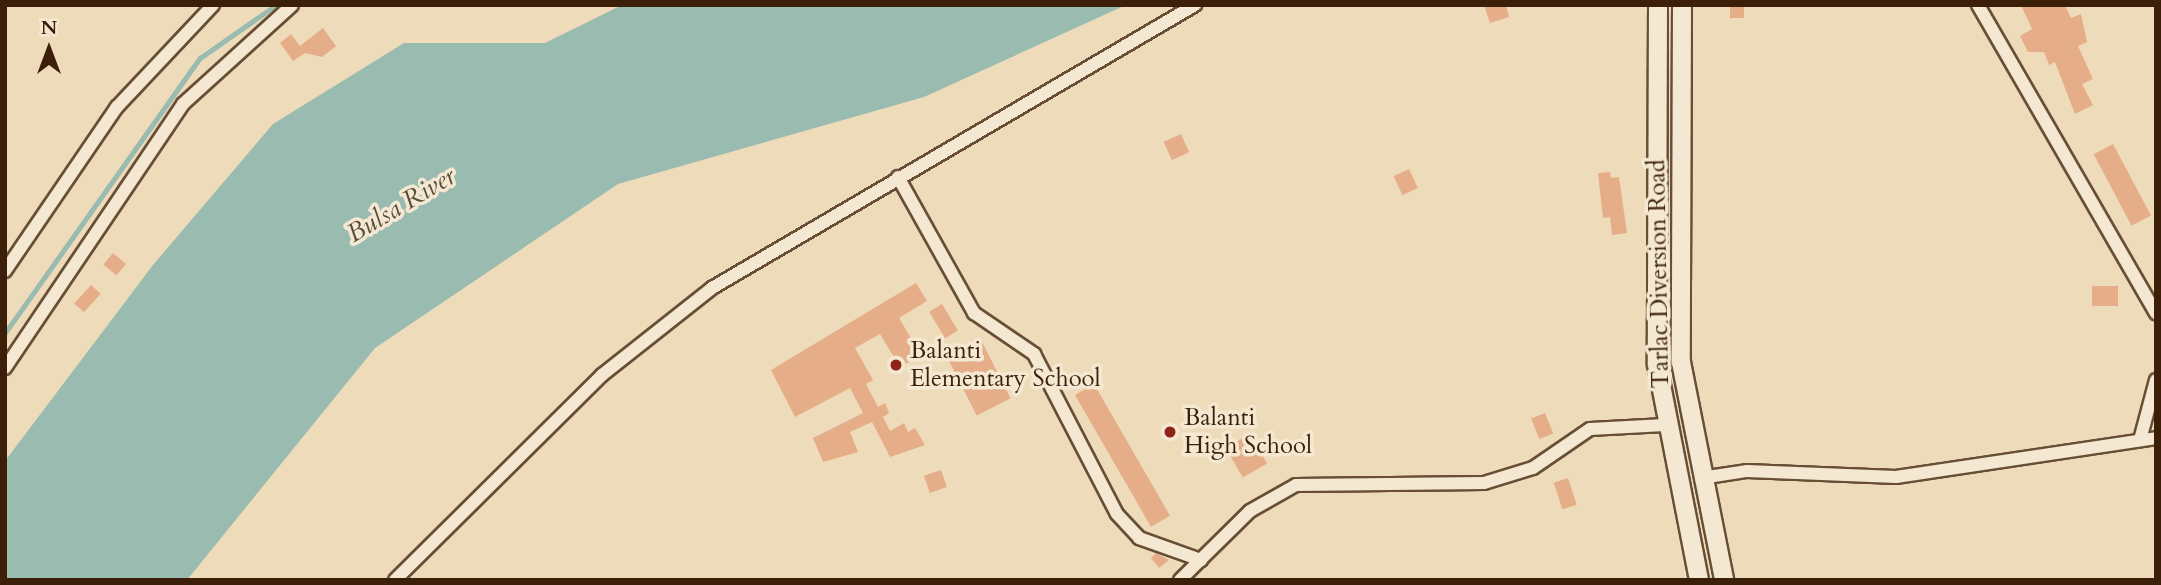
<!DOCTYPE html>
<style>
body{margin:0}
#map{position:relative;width:2161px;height:585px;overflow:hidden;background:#eedbba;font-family:Cardo,serif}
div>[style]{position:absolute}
.water>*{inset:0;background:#99bbb0}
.stream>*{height:4.5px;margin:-2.25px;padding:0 2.25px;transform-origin:2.25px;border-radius:2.25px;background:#99bbb0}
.building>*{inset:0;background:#e5ae89;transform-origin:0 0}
.roads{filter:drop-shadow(2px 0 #684e35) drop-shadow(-2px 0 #684e35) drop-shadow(0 2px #684e35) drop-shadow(0 -2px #684e35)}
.street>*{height:12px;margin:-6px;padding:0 6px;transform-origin:6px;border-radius:6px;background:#f4e8d2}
.secondary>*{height:18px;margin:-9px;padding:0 9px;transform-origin:9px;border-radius:9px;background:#f4e8d2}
.dots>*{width:19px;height:19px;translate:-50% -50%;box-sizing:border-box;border:4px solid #f4e8d2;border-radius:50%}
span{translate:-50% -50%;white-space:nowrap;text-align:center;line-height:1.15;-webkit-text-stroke:7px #f4e8d2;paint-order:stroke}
.street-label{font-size:24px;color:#3b1f09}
.poi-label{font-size:24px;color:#3b1f09}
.left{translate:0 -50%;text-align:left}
.water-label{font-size:26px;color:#574e3b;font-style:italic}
.frame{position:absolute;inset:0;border:7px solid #3b1f09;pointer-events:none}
.north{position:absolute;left:14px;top:14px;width:70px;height:70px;-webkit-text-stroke:5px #f4e8d2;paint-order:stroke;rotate:0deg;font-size:19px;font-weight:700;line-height:28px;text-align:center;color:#3b1f09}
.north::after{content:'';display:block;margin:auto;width:24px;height:32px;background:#3b1f09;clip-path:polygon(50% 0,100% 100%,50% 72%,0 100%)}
</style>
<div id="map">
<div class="water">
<i style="clip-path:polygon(622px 5px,1126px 5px,924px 97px,618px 184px,375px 348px,187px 580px,5px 580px,5px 461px,153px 265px,273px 124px,404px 43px,545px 43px)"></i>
</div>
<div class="stream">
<i style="left:5px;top:333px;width:337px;rotate:-54.7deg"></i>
<i style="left:200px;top:58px;width:93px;rotate:-34.9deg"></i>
</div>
<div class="building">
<i style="clip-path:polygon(1484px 5px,1506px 5px,1509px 17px,1490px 23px)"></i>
<i style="left:1730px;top:5px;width:14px;height:13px"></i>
<i style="clip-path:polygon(2021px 5px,2065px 5px,2071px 18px,2081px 14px,2087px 42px,2078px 46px,2093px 79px,2082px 84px,2093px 105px,2075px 114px,2055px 62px,2049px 65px,2044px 52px,2028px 52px,2020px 36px,2032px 29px)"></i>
<i style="clip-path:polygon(323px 28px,336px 46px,322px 57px,305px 53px,293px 61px,280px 43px,291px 34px,300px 46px)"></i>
<i style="left:1181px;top:134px;width:20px;height:19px;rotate:66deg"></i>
<i style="left:2113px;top:144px;width:81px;height:22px;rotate:62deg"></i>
<i style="left:1409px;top:169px;width:21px;height:17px;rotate:65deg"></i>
<i style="clip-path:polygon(1610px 172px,1611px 178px,1619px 177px,1627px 233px,1612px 235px,1610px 217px,1603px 218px,1598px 173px)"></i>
<i style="left:113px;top:253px;width:17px;height:15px;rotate:40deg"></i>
<i style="clip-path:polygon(916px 283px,927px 301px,899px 318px,921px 355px,900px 367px,880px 334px,855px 348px,873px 380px,866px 384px,878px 407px,885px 403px,889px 413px,883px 417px,890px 431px,904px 423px,908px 432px,915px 428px,925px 445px,890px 457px,872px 422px,850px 432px,858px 452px,823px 462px,813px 438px,863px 413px,850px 388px,795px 417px,771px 370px)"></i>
<i style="left:91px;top:285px;width:13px;height:25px;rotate:42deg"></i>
<i style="left:2118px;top:286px;width:20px;height:26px;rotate:90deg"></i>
<i style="left:942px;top:304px;width:31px;height:15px;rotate:59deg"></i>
<i style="left:982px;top:342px;width:63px;height:38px;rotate:63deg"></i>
<i style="left:1094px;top:384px;width:152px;height:22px;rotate:60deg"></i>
<i style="left:1545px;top:413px;width:22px;height:15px;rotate:68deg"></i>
<i style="left:1250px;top:434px;width:34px;height:28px;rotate:60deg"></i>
<i style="left:941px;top:470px;width:18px;height:18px;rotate:71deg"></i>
<i style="left:1568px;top:478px;width:28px;height:15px;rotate:72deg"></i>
<i style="clip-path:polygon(1156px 553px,1169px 560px,1159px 568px,1151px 558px)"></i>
</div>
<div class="roads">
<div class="street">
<i style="left:1978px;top:5px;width:356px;rotate:60deg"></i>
<i style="left:898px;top:177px;width:156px;rotate:60.8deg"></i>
<i style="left:974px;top:313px;width:73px;rotate:34.3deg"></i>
<i style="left:1034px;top:354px;width:180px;rotate:62.6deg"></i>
<i style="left:1117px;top:514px;width:33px;rotate:47deg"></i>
<i style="left:1139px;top:538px;width:66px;rotate:19.5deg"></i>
<i style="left:5px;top:271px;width:199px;rotate:-55.7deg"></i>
<i style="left:117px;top:107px;width:140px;rotate:-46.7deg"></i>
<i style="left:5px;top:368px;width:318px;rotate:-56deg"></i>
<i style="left:183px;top:104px;width:147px;rotate:-42.2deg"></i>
<i style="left:2140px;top:440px;width:62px;rotate:-75.1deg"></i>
<i style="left:1701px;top:478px;width:47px;rotate:-8.7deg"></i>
<i style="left:1747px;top:471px;width:149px;rotate:2.3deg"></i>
<i style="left:1896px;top:477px;width:263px;rotate:-8.5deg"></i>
<i style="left:395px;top:580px;width:291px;rotate:-44.7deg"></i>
<i style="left:602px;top:375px;width:140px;rotate:-38.3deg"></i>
<i style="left:712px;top:288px;width:560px;rotate:-30.37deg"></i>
<i style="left:1180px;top:580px;width:98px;rotate:-44.6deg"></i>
<i style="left:1250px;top:511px;width:53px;rotate:-29.5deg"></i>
<i style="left:1296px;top:485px;width:188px;rotate:-0.6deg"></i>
<i style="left:1484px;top:483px;width:51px;rotate:-17deg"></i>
<i style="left:1533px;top:468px;width:69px;rotate:-34.4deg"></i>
<i style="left:1590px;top:429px;width:75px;rotate:-3.1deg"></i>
</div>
<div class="secondary">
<i style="left:1658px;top:5px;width:359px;rotate:90.2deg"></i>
<i style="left:1657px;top:364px;width:220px;rotate:79deg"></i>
<i style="left:1682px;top:5px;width:357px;rotate:90.2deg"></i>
<i style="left:1681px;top:362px;width:222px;rotate:78.8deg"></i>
</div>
</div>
<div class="dots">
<i style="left:896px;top:365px;background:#8f2418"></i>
<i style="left:1170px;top:432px;background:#8f2418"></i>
</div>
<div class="street-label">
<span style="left:1659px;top:274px;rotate:-91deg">Tarlac Diversion Road</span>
</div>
<div class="poi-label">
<span class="left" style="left:910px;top:365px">Balanti<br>Elementary School</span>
<span class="left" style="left:1184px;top:432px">Balanti<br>High School</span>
</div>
<div class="water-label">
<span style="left:401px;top:205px;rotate:-31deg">Bulsa River</span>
</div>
<div class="frame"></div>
<div class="north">N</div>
</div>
